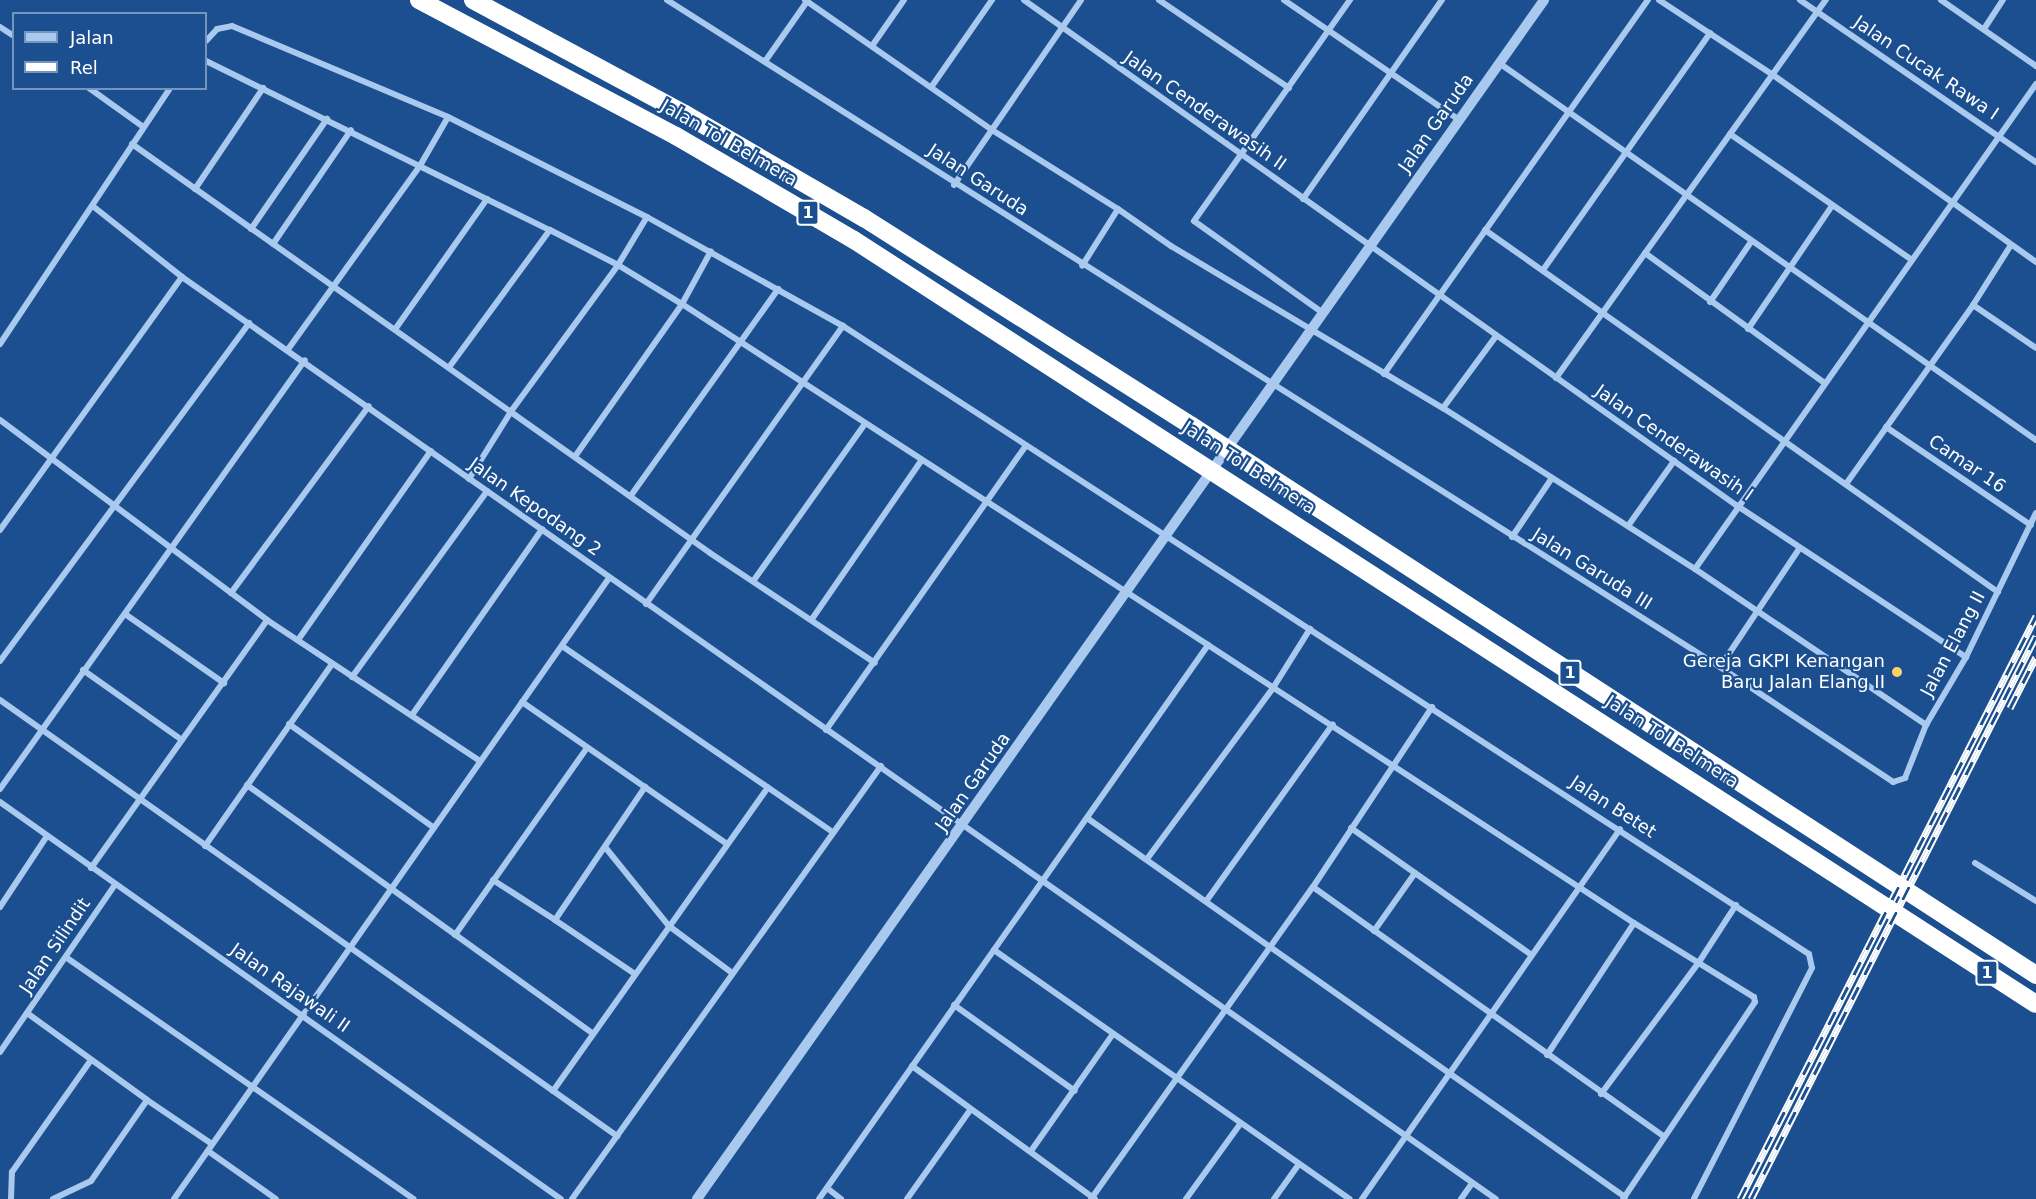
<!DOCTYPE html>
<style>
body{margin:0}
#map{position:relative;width:2036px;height:1199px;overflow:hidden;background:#1b4f8f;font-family:"DejaVu Sans",sans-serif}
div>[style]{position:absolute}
.minor>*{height:6px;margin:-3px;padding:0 3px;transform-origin:3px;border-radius:3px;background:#a9c9ee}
.tertiary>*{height:10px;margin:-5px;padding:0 5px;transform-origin:5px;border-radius:5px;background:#a9c9ee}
.motorway>*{height:18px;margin:-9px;padding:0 9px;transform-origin:9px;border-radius:9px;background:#fff}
.rail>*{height:7px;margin-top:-3.5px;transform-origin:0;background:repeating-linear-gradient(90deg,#1b4f8f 0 14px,#fff 0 28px);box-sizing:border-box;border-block:2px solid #fff}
.dots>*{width:16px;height:16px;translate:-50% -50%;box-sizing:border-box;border:3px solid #1b4f8f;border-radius:50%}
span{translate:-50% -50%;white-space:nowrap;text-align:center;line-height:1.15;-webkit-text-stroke:4.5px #1b4f8f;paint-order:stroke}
.shield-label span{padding:2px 4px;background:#1b4f8f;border:2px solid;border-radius:4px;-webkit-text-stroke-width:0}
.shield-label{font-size:16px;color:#fff;font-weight:700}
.street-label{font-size:18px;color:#fff}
.poi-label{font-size:18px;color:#fff}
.right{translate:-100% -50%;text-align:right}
.legend{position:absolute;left:12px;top:12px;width:195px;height:78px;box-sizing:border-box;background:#1b4f8f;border:2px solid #7695bc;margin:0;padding:8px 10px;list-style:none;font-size:18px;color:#fff}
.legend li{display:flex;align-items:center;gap:12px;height:30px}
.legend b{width:30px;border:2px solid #7695bc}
</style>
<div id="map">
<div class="minor">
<i style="left:667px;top:0;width:1246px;rotate:32.35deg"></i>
<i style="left:1720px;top:667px;width:208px;rotate:33.6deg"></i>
<i style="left:1893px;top:782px;width:13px;rotate:-18deg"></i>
<i style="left:1905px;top:778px;width:57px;rotate:-68.4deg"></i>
<i style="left:1926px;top:725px;width:79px;rotate:-59.5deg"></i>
<i style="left:1966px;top:657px;width:160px;rotate:-64.1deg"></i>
<i style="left:805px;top:0;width:228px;rotate:34.8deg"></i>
<i style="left:992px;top:130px;width:149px;rotate:32.1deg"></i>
<i style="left:1118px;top:209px;width:67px;rotate:122.3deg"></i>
<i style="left:1024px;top:0;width:873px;rotate:35.35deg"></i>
<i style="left:1736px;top:505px;width:276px;rotate:33.5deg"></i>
<i style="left:1159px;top:0;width:157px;rotate:34.1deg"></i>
<i style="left:1284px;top:0;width:212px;rotate:34.4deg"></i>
<i style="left:1659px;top:0;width:136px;rotate:33.3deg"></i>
<i style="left:1773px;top:75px;width:323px;rotate:35.4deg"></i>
<i style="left:1800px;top:0;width:286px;rotate:34.5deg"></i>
<i style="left:1941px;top:0;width:116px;rotate:34.8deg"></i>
<i style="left:0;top:27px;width:17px;rotate:33deg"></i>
<i style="left:1984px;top:29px;width:35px;rotate:-57deg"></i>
<i style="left:206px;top:41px;width:16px;rotate:-47deg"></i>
<i style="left:217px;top:29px;width:15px;rotate:-11deg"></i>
<i style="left:232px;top:26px;width:234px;rotate:22.8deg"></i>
<i style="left:448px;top:117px;width:223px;rotate:26.7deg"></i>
<i style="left:647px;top:217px;width:224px;rotate:29.1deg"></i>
<i style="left:843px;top:326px;width:1152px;rotate:33.03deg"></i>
<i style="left:1809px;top:954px;width:14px;rotate:78deg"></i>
<i style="left:1812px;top:968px;width:259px;rotate:117.1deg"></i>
<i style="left:872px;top:46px;width:56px;rotate:-55.2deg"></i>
<i style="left:766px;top:60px;width:73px;rotate:-55deg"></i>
<i style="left:206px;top:61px;width:383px;rotate:26.2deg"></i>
<i style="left:1499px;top:63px;width:656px;rotate:35.07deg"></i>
<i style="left:932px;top:86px;width:105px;rotate:-55.1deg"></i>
<i style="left:89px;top:88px;width:65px;rotate:35.6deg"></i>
<i style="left:1730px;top:134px;width:221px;rotate:34.7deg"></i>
<i style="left:132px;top:144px;width:708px;rotate:35.28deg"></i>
<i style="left:710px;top:553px;width:198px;rotate:33.7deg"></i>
<i style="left:954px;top:185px;width:224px;rotate:-55.5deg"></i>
<i style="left:195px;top:189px;width:122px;rotate:-56deg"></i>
<i style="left:1303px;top:199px;width:243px;rotate:-55.1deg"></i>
<i style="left:94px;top:207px;width:112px;rotate:38.5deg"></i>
<i style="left:182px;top:277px;width:1605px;rotate:35.06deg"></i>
<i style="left:1118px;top:209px;width:65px;rotate:34.9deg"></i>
<i style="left:1171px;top:246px;width:317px;rotate:30.8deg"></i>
<i style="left:1443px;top:408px;width:299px;rotate:32.6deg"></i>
<i style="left:1695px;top:569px;width:279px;rotate:34deg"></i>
<i style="left:251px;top:229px;width:134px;rotate:-55.4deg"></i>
<i style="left:1485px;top:230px;width:628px;rotate:35.21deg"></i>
<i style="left:273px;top:244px;width:138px;rotate:-55.6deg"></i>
<i style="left:1645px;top:253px;width:220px;rotate:35.9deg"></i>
<i style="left:1543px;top:270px;width:290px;rotate:-54.8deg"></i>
<i style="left:1710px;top:302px;width:73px;rotate:-55.7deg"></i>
<i style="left:1973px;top:305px;width:71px;rotate:-57.7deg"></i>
<i style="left:1323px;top:313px;width:158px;rotate:-144.5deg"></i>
<i style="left:1194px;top:221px;width:271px;rotate:-54.8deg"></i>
<i style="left:396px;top:328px;width:158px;rotate:-54.8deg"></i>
<i style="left:1748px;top:329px;width:149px;rotate:-55.7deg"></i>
<i style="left:0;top:344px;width:307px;rotate:-56.4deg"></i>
<i style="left:289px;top:348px;width:226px;rotate:-54.3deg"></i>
<i style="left:421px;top:164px;width:54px;rotate:-60.1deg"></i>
<i style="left:450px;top:366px;width:169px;rotate:-53.7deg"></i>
<i style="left:550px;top:230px;width:76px;rotate:27.2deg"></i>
<i style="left:618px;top:265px;width:75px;rotate:31.4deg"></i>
<i style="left:682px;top:304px;width:627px;rotate:32.95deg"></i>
<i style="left:1384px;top:374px;width:458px;rotate:-54.8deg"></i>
<i style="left:1556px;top:378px;width:465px;rotate:-54.5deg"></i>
<i style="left:1443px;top:408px;width:89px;rotate:-53.6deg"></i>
<i style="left:0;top:420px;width:334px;rotate:36.8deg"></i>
<i style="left:267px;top:620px;width:255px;rotate:33.5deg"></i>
<i style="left:1886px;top:427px;width:175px;rotate:34.1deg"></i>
<i style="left:576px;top:455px;width:184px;rotate:-54.9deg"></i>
<i style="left:682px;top:304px;width:60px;rotate:-61.3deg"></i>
<i style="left:469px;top:479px;width:81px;rotate:-58.1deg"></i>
<i style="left:512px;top:410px;width:180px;rotate:-53.8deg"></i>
<i style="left:618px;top:265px;width:56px;rotate:-58.9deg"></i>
<i style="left:1846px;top:484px;width:219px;rotate:-54.6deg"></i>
<i style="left:1973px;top:305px;width:76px;rotate:34.3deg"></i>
<i style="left:632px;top:494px;width:252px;rotate:-54.5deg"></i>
<i style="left:1628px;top:526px;width:80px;rotate:-54.7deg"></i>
<i style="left:0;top:530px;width:312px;rotate:-54.3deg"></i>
<i style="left:1512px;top:537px;width:71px;rotate:-55.9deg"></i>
<i style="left:1695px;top:569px;width:593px;rotate:-54.89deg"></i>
<i style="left:754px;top:580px;width:191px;rotate:-54.6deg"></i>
<i style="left:231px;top:593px;width:232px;rotate:-53.6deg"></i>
<i style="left:646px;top:604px;width:341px;rotate:-54.7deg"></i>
<i style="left:125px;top:614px;width:121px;rotate:34.9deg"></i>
<i style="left:812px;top:619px;width:192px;rotate:-55.4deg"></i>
<i style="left:298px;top:640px;width:231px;rotate:-54.9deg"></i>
<i style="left:562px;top:646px;width:329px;rotate:34.5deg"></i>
<i style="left:0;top:661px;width:420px;rotate:-53.6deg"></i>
<i style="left:1720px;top:667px;width:142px;rotate:-56.2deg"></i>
<i style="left:83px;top:670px;width:121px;rotate:35.3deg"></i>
<i style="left:352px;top:677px;width:230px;rotate:-54deg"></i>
<i style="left:0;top:700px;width:756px;rotate:35.25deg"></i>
<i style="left:522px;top:702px;width:249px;rotate:34.7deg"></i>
<i style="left:412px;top:715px;width:227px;rotate:-55deg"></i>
<i style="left:289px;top:724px;width:178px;rotate:35.6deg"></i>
<i style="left:826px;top:730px;width:346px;rotate:-54.9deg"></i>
<i style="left:247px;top:785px;width:426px;rotate:35.7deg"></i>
<i style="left:0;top:789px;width:526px;rotate:-54.59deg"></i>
<i style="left:0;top:802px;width:687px;rotate:35.29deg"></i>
<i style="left:1087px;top:818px;width:658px;rotate:35.16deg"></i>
<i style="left:1351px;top:828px;width:219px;rotate:35.1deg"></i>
<i style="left:205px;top:846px;width:222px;rotate:-55.1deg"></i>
<i style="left:605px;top:847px;width:102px;rotate:51deg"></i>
<i style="left:669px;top:926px;width:79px;rotate:36.7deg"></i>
<i style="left:1147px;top:859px;width:212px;rotate:-53.6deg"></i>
<i style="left:1273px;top:688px;width:70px;rotate:-57.9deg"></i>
<i style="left:1975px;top:863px;width:72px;rotate:31.9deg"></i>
<i style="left:91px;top:868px;width:304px;rotate:-54.6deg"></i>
<i style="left:493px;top:880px;width:74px;rotate:32.8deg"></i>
<i style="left:1313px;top:887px;width:430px;rotate:35.4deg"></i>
<i style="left:1207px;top:900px;width:216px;rotate:-54.4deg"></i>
<i style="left:0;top:907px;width:85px;rotate:-56.5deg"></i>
<i style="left:1374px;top:931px;width:71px;rotate:-54.7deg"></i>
<i style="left:455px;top:935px;width:229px;rotate:-54.8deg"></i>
<i style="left:994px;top:950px;width:434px;rotate:35deg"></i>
<i style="left:67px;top:958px;width:422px;rotate:34.8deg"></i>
<i style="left:635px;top:974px;width:97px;rotate:-146deg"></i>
<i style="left:555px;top:920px;width:161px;rotate:-55.9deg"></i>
<i style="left:954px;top:1005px;width:148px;rotate:35.4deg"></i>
<i style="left:27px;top:1013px;width:148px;rotate:35.9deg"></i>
<i style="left:0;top:1052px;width:201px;rotate:-55.5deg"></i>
<i style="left:1547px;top:1055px;width:158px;rotate:-56.6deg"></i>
<i style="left:912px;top:1066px;width:226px;rotate:36deg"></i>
<i style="left:553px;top:1091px;width:372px;rotate:-54.7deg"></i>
<i style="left:1601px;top:1094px;width:164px;rotate:-53.4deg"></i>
<i style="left:1699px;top:962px;width:68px;rotate:-57deg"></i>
<i style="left:208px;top:1151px;width:83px;rotate:35.2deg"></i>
<i style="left:1031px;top:1151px;width:143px;rotate:-55deg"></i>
<i style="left:827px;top:1188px;width:18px;rotate:38deg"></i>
<i style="left:11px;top:1199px;width:27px;rotate:-88deg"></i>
<i style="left:12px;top:1172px;width:137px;rotate:-54.8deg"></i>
<i style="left:53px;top:1199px;width:42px;rotate:-25.3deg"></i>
<i style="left:91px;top:1181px;width:98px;rotate:-55.3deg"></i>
<i style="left:147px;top:1100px;width:78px;rotate:34.1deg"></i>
<i style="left:174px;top:1199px;width:758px;rotate:-54.99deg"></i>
<i style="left:572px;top:1199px;width:532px;rotate:-54.49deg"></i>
<i style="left:819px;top:1199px;width:677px;rotate:-54.92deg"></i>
<i style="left:1208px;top:645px;width:509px;rotate:33.13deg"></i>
<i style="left:1634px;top:923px;width:141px;rotate:31.7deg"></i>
<i style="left:1754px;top:997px;width:5px;rotate:79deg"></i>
<i style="left:1755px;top:1002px;width:237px;rotate:123.8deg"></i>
<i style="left:907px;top:1199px;width:110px;rotate:-54.6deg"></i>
<i style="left:1091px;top:1199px;width:383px;rotate:-54.6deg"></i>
<i style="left:1313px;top:887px;width:216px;rotate:-56.5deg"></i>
<i style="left:1186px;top:1199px;width:92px;rotate:-54.2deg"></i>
<i style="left:1274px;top:1199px;width:43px;rotate:-54.5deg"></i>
<i style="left:1362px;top:1199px;width:451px;rotate:-55.1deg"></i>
<i style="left:1461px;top:1199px;width:19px;rotate:-55deg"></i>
</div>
<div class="tertiary">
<i style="left:697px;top:1199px;width:1468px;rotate:-54.76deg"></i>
</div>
<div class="motorway">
<i style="left:419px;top:0;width:291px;rotate:27.9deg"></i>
<i style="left:676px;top:136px;width:206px;rotate:30.3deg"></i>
<i style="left:854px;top:240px;width:1407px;rotate:32.88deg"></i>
<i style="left:473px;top:0;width:241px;rotate:28.3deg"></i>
<i style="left:685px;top:114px;width:207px;rotate:30.2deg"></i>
<i style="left:864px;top:218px;width:388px;rotate:32.4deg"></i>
<i style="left:1192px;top:426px;width:1007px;rotate:33.04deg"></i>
</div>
<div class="rail">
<i style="left:2010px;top:708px;width:57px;rotate:-63deg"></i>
<i style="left:1740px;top:1199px;width:654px;rotate:-63.08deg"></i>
<i style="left:1751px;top:1199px;width:631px;rotate:-63.15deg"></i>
</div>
<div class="dots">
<i style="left:1897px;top:672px;background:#ffd166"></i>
</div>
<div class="shield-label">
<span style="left:808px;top:213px">1</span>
<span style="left:1570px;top:673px">1</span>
<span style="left:1987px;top:973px">1</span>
</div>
<div class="street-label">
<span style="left:1926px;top:68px;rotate:34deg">Jalan Cucak Rawa I</span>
<span style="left:1205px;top:111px;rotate:35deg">Jalan Cenderawasih II</span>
<span style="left:1436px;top:123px;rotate:-55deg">Jalan Garuda</span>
<span style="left:729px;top:143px;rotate:30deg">Jalan Tol Belmera</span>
<span style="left:978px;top:180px;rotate:33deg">Jalan Garuda</span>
<span style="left:1674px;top:443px;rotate:35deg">Jalan Cenderawasih I</span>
<span style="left:1967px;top:464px;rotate:34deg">Camar 16</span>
<span style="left:1249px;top:468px;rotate:33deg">Jalan Tol Belmera</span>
<span style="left:535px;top:507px;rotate:35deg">Jalan Kepodang 2</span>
<span style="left:1592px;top:569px;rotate:32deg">Jalan Garuda III</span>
<span style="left:1953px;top:644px;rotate:-62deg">Jalan Elang II</span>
<span style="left:1672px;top:742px;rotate:33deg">Jalan Tol Belmera</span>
<span style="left:973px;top:782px;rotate:-55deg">Jalan Garuda</span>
<span style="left:1613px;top:807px;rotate:33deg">Jalan Betet</span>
<span style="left:55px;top:946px;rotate:-56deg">Jalan Silindit</span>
<span style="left:290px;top:988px;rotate:35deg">Jalan Rajawali II</span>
</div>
<div class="poi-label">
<span class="right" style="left:1885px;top:672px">Gereja GKPI Kenangan<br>Baru Jalan Elang II</span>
</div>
<ul class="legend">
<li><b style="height:8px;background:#a9c9ee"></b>Jalan</li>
<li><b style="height:8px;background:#fff"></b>Rel</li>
</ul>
</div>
